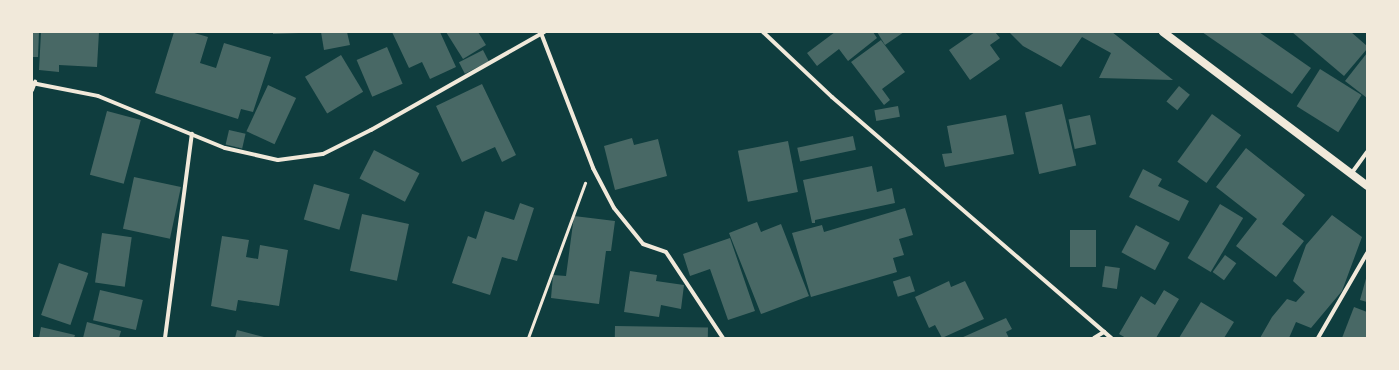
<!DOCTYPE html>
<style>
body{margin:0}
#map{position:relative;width:1399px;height:370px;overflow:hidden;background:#0f3d3e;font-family:"Exo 2",sans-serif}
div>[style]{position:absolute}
.building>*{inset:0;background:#486865;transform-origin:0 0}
.path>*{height:2.5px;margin:-1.25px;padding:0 1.25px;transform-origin:1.25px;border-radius:1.25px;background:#f1e9da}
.minor>*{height:4px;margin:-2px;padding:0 2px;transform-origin:2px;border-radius:2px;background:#f1e9da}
.secondary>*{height:8px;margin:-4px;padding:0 4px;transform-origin:4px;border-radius:4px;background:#f1e9da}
span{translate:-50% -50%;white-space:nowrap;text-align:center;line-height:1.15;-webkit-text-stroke:4px #f1e9da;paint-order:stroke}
.frame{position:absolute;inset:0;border:33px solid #f1e9da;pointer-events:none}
</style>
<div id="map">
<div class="building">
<i style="clip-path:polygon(32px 32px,39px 32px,38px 57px,32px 57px)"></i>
<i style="clip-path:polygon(41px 32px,99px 32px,97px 67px,59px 65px,59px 72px,39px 70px)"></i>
<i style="clip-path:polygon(174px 32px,191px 32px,208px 37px,200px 63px,216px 68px,224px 43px,271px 57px,253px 112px,241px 109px,238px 119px,155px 93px)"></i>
<i style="clip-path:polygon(273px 32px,299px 32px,299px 33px,273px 34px)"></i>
<i style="clip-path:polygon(321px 32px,347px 32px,350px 45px,324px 50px)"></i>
<i style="clip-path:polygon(392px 32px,440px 32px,456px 67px,430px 79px,422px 62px,409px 68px)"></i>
<i style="clip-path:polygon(446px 32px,478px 32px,486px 45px,463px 59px)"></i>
<i style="clip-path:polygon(835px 32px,873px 32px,877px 38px,848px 61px,839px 49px,817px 66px,807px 53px)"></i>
<i style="clip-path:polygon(877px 32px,904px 32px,885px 45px)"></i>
<i style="clip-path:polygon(975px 32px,995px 32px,1000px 38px,990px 45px,1000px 59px,970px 80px,949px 50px)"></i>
<i style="clip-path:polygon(1009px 32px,1112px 32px,1173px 80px,1099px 78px,1111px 53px,1082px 37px,1061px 67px,1023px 46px)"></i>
<i style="clip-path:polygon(1202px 32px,1259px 32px,1311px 68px,1292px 94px)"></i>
<i style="clip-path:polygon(1292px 32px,1351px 32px,1367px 46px,1367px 49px,1344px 76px)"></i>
<i style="clip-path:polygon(881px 40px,905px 72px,882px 89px,890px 100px,884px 105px,851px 62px)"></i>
<i style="left:387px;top:47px;width:40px;height:33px;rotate:67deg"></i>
<i style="left:483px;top:50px;width:13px;height:27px;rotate:63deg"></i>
<i style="clip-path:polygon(1367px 53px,1367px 98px,1345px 81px)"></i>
<i style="left:341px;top:55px;width:43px;height:42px;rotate:59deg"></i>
<i style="left:1320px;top:69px;width:49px;height:44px;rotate:32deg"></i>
<i style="clip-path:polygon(482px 84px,516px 155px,502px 162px,495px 147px,462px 162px,436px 106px)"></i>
<i style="left:268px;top:85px;width:31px;height:51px;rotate:25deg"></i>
<i style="left:1179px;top:86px;width:14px;height:20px;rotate:39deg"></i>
<i style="left:1062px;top:104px;width:63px;height:38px;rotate:77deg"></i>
<i style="left:898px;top:106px;width:11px;height:24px;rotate:80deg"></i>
<i style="left:107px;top:111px;width:35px;height:66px;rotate:15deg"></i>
<i style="left:1212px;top:114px;width:36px;height:59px;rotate:36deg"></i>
<i style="clip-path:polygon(1006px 115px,1014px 154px,945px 167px,942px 154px,952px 153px,947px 126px)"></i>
<i style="left:1090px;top:115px;width:30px;height:22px;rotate:78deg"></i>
<i style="left:229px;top:130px;width:17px;height:15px;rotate:13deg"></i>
<i style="left:853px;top:136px;width:14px;height:57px;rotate:78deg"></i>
<i style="clip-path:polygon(632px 138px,634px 145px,658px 139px,667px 176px,615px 190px,604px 146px)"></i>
<i style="left:788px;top:141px;width:52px;height:51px;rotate:79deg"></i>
<i style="clip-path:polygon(1246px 148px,1305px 195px,1282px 224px,1304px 241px,1276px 277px,1236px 246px,1257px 219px,1216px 187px)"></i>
<i style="left:374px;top:150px;width:51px;height:32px;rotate:27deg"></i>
<i style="clip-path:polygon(872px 166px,877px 192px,892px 188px,895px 203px,815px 220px,815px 223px,812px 223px,803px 180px)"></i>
<i style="clip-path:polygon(1143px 169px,1162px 179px,1158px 186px,1189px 201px,1179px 221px,1129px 197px)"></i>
<i style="left:134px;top:177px;width:48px;height:53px;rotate:12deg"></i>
<i style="left:314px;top:184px;width:37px;height:37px;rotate:16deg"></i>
<i style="clip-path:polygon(520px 203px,534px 208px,517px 261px,502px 257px,490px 295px,452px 283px,468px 236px,476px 239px,485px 211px,514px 220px)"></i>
<i style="left:1220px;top:204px;width:27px;height:63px;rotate:31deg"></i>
<i style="clip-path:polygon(905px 208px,913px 235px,899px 239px,904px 255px,893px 258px,897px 272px,811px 297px,792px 233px,822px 225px,824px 232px)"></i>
<i style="left:362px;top:214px;width:48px;height:58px;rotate:12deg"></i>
<i style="clip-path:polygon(1332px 215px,1362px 237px,1342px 291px,1311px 328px,1296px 322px,1289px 338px,1260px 338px,1272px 317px,1287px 299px,1296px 302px,1305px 292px,1293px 281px,1306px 245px)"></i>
<i style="clip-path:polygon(574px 216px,615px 221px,611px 251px,606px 251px,599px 304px,551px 298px,553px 275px,566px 276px)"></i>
<i style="clip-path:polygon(757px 222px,761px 232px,781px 224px,809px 296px,761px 314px,729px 233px)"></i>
<i style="left:1136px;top:225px;width:38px;height:31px;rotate:28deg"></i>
<i style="left:1070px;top:230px;width:26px;height:37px"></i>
<i style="left:102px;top:233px;width:30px;height:50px;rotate:8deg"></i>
<i style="clip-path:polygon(222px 236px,249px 240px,246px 257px,258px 259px,260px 245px,288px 250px,279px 306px,238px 300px,236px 311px,211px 306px)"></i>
<i style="clip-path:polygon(730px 238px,755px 311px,728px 320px,710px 269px,690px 276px,683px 254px)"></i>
<i style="left:1225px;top:255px;width:14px;height:21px;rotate:36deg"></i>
<i style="left:59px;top:263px;width:31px;height:55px;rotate:19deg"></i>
<i style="left:1105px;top:266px;width:15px;height:21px;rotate:8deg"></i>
<i style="clip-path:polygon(630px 271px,657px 275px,656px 281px,684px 285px,681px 309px,661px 305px,659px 317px,624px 312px)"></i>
<i style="clip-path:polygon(1367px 275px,1367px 302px,1360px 300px)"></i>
<i style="left:910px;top:276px;width:16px;height:18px;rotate:72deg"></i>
<i style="clip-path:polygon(949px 281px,951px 287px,965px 281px,984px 319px,942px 338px,935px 325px,929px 328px,915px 297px)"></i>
<i style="left:100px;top:290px;width:44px;height:31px;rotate:13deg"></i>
<i style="clip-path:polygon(1164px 290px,1179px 299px,1156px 338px,1126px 338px,1119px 334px,1141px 296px,1155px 305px)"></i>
<i style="clip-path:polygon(1201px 302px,1234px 322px,1224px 338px,1179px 338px)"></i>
<i style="clip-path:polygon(1354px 307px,1367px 312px,1367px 338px,1342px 338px)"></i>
<i style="clip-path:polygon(1006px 318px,1012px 329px,1006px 332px,1009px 338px,961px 338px)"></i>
<i style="clip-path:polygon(87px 322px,121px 331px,119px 338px,83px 338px)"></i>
<i style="left:615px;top:326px;width:93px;height:12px;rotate:1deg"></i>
<i style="clip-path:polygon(41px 327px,75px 335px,74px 338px,39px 338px)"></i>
<i style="clip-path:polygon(237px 330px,264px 337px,264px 338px,235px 338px)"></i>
</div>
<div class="path">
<i style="left:528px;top:338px;width:165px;rotate:-69.8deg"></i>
</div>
<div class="minor">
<i style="left:763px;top:32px;width:95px;rotate:43.3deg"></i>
<i style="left:832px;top:97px;width:369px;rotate:40.8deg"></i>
<i style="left:541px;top:33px;width:145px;rotate:68.9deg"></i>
<i style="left:593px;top:168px;width:45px;rotate:62.3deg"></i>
<i style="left:614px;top:208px;width:46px;rotate:51.1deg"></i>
<i style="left:643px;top:244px;width:24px;rotate:19deg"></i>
<i style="left:666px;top:252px;width:103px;rotate:56.5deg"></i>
<i style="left:32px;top:83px;width:67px;rotate:11.1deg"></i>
<i style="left:98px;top:96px;width:137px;rotate:22.3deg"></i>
<i style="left:225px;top:148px;width:54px;rotate:12.8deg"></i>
<i style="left:278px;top:160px;width:45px;rotate:-7.6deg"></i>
<i style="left:323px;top:154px;width:54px;rotate:-26.6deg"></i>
<i style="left:371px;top:130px;width:199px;rotate:-29.5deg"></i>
<i style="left:32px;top:90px;width:9px;rotate:-69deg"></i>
<i style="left:1351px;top:174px;width:27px;rotate:-54deg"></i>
<i style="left:165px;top:338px;width:206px;rotate:-82.5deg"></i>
<i style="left:1094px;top:338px;width:12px;rotate:-31deg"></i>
<i style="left:1318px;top:338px;width:98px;rotate:-60deg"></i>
</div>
<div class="secondary">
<i style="left:1163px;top:32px;width:256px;rotate:37deg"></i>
</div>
<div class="frame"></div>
</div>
